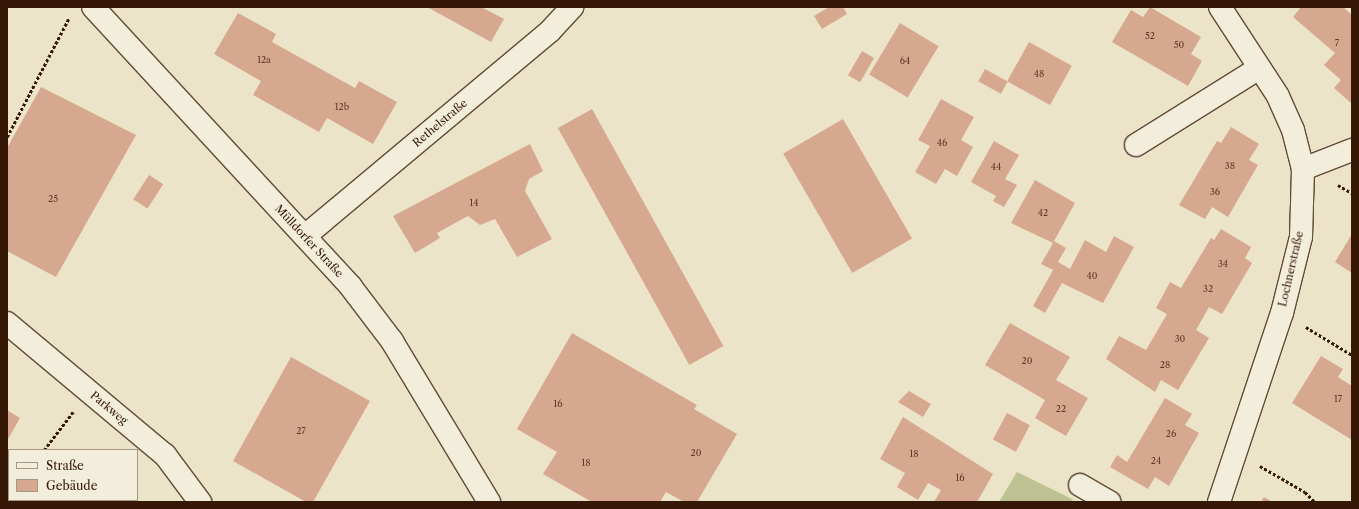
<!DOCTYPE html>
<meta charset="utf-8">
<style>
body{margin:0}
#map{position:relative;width:1359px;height:509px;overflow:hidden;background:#ece4c9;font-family:"Libre Caslon Text",serif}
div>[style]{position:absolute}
.green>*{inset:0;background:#bdc293}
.building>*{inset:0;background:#d7a890;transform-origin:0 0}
.path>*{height:2.5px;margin-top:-1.25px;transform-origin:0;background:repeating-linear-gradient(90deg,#351806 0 3px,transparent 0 5px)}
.roads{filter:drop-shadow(1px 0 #634b37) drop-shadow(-1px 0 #634b37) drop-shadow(0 1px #634b37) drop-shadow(0 -1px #634b37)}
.minor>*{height:22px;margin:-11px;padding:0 11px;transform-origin:11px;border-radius:11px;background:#f3eddc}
span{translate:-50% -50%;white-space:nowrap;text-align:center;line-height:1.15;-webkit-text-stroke:3.5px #f3eddc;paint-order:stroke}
.number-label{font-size:9px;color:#5e3c28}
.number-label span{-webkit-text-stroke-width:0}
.street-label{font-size:11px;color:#351806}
.frame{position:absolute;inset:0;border:8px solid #351806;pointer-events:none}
.legend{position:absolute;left:8px;top:449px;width:130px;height:52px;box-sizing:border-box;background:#f3eddc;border:1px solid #a79886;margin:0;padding:5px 7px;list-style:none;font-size:12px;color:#351806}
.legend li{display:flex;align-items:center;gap:8px;height:20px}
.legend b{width:20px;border:1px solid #a79886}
</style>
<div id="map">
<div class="green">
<i style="clip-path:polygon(1017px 472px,1070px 498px,1074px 502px,999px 502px)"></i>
</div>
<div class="building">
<i style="clip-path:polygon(427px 7px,481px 7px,504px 19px,491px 42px)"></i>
<i style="clip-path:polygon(829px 7px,843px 7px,847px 14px,822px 29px,814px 16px)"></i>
<i style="clip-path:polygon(1150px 7px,1201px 37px,1191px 54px,1202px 61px,1188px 86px,1112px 42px,1131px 10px,1143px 17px)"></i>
<i style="clip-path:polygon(1301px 7px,1343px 7px,1352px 15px,1352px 104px,1334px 88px,1341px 80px,1324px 65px,1335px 53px,1293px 17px)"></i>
<i style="clip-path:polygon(238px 13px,276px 34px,272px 42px,355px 88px,359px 81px,397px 102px,373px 144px,327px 118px,319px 132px,253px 95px,261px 81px,214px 54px)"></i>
<i style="left:900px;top:23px;width:45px;height:60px;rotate:31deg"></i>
<i style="left:1029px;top:42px;width:49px;height:45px;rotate:29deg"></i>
<i style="left:862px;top:51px;width:14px;height:28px;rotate:30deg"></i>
<i style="left:985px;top:69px;width:26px;height:14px;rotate:29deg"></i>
<i style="clip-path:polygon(41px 87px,136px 135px,56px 277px,7px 251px,7px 148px)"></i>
<i style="clip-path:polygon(941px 99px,974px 117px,961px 140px,973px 147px,957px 176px,945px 169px,936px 184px,915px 172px,930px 146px,918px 140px)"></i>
<i style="left:592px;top:109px;width:271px;height:39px;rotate:61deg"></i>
<i style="left:843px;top:119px;width:138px;height:69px;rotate:60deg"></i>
<i style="clip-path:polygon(1231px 127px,1259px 144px,1249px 160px,1258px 165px,1228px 217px,1212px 207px,1205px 219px,1179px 205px,1217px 141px,1221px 143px)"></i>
<i style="clip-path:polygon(994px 141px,1019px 155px,1005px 179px,1017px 185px,1004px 207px,993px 201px,996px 196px,971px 182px)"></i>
<i style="clip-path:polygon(530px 144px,543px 171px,529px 179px,525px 191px,552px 239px,517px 257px,495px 219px,480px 225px,468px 216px,437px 233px,440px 238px,415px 253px,393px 216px)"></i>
<i style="left:149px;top:175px;width:17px;height:29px;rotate:33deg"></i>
<i style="clip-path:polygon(1035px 180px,1075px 203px,1054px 241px,1066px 248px,1058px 262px,1070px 269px,1085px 240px,1106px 252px,1114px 236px,1134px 247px,1103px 303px,1062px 283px,1045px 313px,1033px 306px,1053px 270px,1041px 264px,1053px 243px,1011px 223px)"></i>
<i style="clip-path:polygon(1221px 229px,1251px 247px,1245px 258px,1252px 263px,1222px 314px,1209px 307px,1196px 330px,1209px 338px,1178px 390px,1161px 380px,1155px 392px,1106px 359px,1119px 336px,1146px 350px,1167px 314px,1156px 308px,1170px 282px,1181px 288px,1211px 238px,1214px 240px)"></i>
<i style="clip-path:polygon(1352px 234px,1352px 273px,1335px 262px)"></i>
<i style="clip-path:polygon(1010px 323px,1070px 357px,1056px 380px,1088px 398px,1066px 436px,1035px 418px,1045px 400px,985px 365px)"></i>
<i style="clip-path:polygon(572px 333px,697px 405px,694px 409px,737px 434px,697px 502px,684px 502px,666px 492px,660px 502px,592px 502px,543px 474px,557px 452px,517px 429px)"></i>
<i style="clip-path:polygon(1321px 356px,1343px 369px,1338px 377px,1352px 386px,1352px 440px,1292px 403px)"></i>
<i style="clip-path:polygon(291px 357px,370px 401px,313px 502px,306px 502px,233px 461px)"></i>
<i style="clip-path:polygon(909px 391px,931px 404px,923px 417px,898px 402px)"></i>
<i style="clip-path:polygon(1165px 398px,1192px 414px,1185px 425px,1199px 433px,1169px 486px,1155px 477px,1148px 489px,1110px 467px,1117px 455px,1127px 462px)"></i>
<i style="clip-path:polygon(7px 410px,20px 418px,7px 441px)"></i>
<i style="left:1007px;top:413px;width:26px;height:30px;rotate:28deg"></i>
<i style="clip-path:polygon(903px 417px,993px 474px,977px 502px,934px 502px,941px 490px,928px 483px,918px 500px,897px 487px,905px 473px,880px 459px)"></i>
<i style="clip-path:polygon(1264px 497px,1273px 502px,1261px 502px)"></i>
</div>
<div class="path">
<i style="left:7px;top:137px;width:134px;rotate:-62.5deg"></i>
<i style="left:1338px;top:185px;width:16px;rotate:30deg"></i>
<i style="left:1306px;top:327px;width:54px;rotate:31.3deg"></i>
<i style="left:44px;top:450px;width:48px;rotate:-52.7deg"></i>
<i style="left:1260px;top:466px;width:52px;rotate:30deg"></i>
<i style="left:1305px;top:492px;width:14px;rotate:45deg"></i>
<i style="left:13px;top:502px;width:2px;rotate:-63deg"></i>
</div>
<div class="roads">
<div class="minor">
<i style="left:93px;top:7px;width:381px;rotate:47.3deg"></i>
<i style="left:351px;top:287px;width:68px;rotate:52.8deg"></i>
<i style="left:392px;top:341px;width:188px;rotate:58.9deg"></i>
<i style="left:1136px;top:145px;width:145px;rotate:-32deg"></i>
<i style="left:1303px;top:169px;width:53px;rotate:-21.2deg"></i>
<i style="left:305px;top:236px;width:319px;rotate:-39.9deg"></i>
<i style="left:550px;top:31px;width:33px;rotate:-47deg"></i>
<i style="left:7px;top:323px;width:206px;rotate:39.9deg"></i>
<i style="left:165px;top:455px;width:59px;rotate:53.3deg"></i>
<i style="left:1080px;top:485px;width:34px;rotate:30deg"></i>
<i style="left:1219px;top:502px;width:199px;rotate:-71.6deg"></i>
<i style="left:1282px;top:313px;width:78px;rotate:-76deg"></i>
<i style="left:1301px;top:237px;width:68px;rotate:-88.3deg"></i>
<i style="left:1303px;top:169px;width:40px;rotate:-104.4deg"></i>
<i style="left:1293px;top:130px;width:37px;rotate:-114deg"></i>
<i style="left:1278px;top:96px;width:106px;rotate:-123.1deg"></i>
</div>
</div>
<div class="number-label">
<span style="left:1150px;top:36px">52</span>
<span style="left:1337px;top:43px">7</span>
<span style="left:1179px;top:45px">50</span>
<span style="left:264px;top:60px">12a</span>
<span style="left:905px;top:61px">64</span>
<span style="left:1039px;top:74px">48</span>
<span style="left:342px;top:107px">12b</span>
<span style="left:942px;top:143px">46</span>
<span style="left:1230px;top:166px">38</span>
<span style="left:996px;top:167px">44</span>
<span style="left:1215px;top:192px">36</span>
<span style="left:53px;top:199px">25</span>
<span style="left:474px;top:203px">14</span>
<span style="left:1043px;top:213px">42</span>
<span style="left:1223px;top:264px">34</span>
<span style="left:1092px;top:276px">40</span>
<span style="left:1208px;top:289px">32</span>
<span style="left:1180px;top:339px">30</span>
<span style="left:1027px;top:361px">20</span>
<span style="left:1165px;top:365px">28</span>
<span style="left:1338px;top:399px">17</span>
<span style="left:558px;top:404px">16</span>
<span style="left:1061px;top:409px">22</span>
<span style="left:301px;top:431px">27</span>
<span style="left:1171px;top:434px">26</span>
<span style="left:696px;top:453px">20</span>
<span style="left:914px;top:454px">18</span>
<span style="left:1156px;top:461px">24</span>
<span style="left:586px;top:463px">18</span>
<span style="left:960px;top:478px">16</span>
</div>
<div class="street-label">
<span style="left:440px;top:123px;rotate:-40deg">Rethelstraße</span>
<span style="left:309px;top:241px;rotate:47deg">Mülldorfer Straße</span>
<span style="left:1291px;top:269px;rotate:-77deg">Lochnerstraße</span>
<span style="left:109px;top:408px;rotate:40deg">Parkweg</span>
</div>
<div class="frame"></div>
<ul class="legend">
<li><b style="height:5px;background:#f3eddc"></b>Straße</li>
<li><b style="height:11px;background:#d7a890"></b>Gebäude</li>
</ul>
</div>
